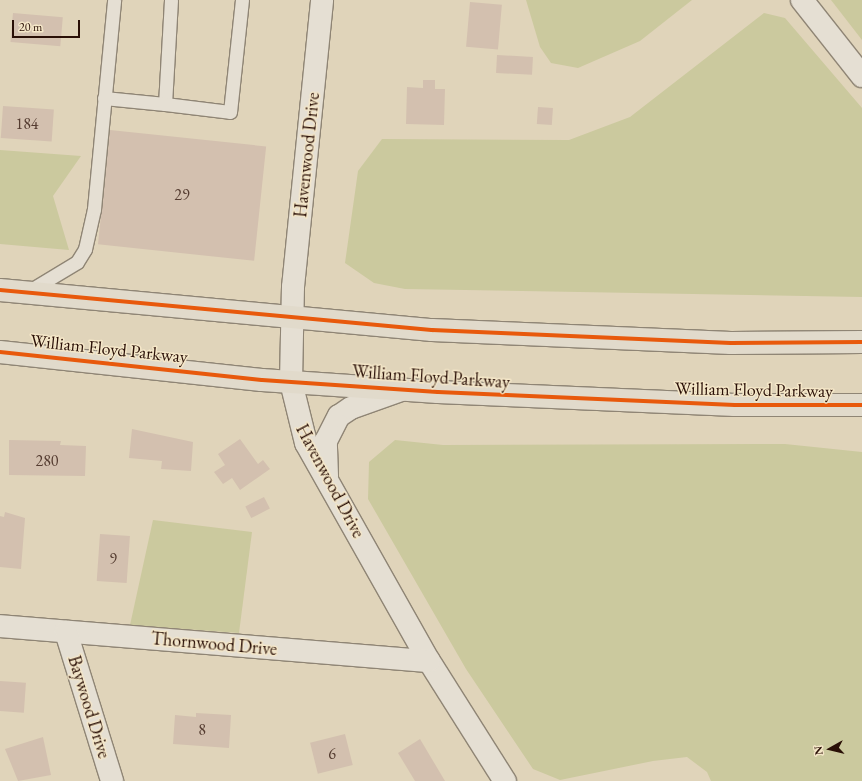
<!DOCTYPE html>
<style>
body{margin:0}
#map{position:relative;width:862px;height:781px;overflow:hidden;background:#e0d4ba;font-family:"EB Garamond",serif}
div>[style]{position:absolute}
.green>*{inset:0;background:#cbc99e}
.building>*{inset:0;background:#d3c0af;transform-origin:0 0}
.roads{filter:drop-shadow(1px 0 #8f8575) drop-shadow(-1px 0 #8f8575) drop-shadow(0 1px #8f8575) drop-shadow(0 -1px #8f8575)}
.lane>*{height:13px;margin:-6.5px;padding:0 6.5px;transform-origin:6.5px;border-radius:6.5px;background:#e5dfd3}
.street>*{height:22px;margin:-11px;padding:0 11px;transform-origin:11px;border-radius:11px;background:#e5dfd3}
.secondary>*{height:22px;margin:-11px;padding:0 11px;transform-origin:11px;border-radius:11px;background:#e5dfd3}
.highway>*{height:22px;margin:-11px;padding:0 11px;transform-origin:11px;border-radius:11px;background:#e1dacb}
.cycleway>*{height:4px;margin:-2px;padding:0 2px;transform-origin:2px;border-radius:2px;background:#e8590c}
span{translate:-50% -50%;white-space:nowrap;text-align:center;line-height:1.15;-webkit-text-stroke:3px #f5e7c8;paint-order:stroke}
.number-label{font-size:16px;color:#543b30}
.number-label span{-webkit-text-stroke-width:0}
.street-label{font-size:18px;color:#290f06}
.north{position:absolute;left:810px;top:729px;width:40px;height:40px;-webkit-text-stroke:3px #f5e7c8;paint-order:stroke;rotate:262deg;font-size:11px;font-weight:700;line-height:16px;text-align:center;color:#290f06}
.north::after{content:'';display:block;margin:auto;width:14px;height:18px;background:#290f06;clip-path:polygon(50% 0,100% 100%,50% 72%,0 100%)}
.scale{position:absolute;left:12px;top:20px;width:68px;height:18px;box-sizing:border-box;border:2px solid #290f06;border-top:0;padding-left:5px;font-size:12px;line-height:14px;white-space:nowrap;color:#290f06;-webkit-text-stroke:3px #f5e7c8;paint-order:stroke}
</style>
<div id="map">
<div class="green">
<i style="clip-path:polygon(526px 0,692px 0,640px 41px,578px 68px,551px 63px,540px 47px)"></i>
<i style="clip-path:polygon(831px 0,862px 0,862px 40px)"></i>
<i style="clip-path:polygon(764px 13px,785px 18px,862px 108px,862px 297px,405px 289px,374px 283px,345px 263px,358px 171px,382px 139px,569px 140px,630px 117px)"></i>
<i style="clip-path:polygon(0 150px,81px 156px,53px 196px,69px 250px,0 244px)"></i>
<i style="clip-path:polygon(395px 440px,443px 445px,785px 444px,862px 452px,862px 781px,711px 781px,707px 772px,687px 757px,653px 761px,560px 780px,533px 769px,466px 669px,368px 499px,369px 462px)"></i>
<i style="clip-path:polygon(153px 520px,252px 532px,239px 633px,130px 625px)"></i>
</div>
<div class="building">
<i style="left:470px;top:2px;width:32px;height:45px;rotate:5deg"></i>
<i style="left:13px;top:13px;width:50px;height:29px;rotate:5deg"></i>
<i style="left:497px;top:55px;width:36px;height:18px;rotate:3deg"></i>
<i style="clip-path:polygon(423px 80px,435px 80px,435px 89px,445px 89px,444px 125px,406px 124px,407px 87px,423px 88px)"></i>
<i style="left:3px;top:106px;width:51px;height:32px;rotate:4deg"></i>
<i style="left:538px;top:107px;width:15px;height:17px;rotate:4deg"></i>
<i style="left:110px;top:130px;width:157px;height:115px;rotate:6deg"></i>
<i style="clip-path:polygon(132px 429px,193px 442px,191px 471px,161px 469px,162px 461px,129px 458px)"></i>
<i style="clip-path:polygon(240px 439px,258px 464px,263px 460px,270px 469px,240px 490px,232px 478px,223px 484px,214px 472px,225px 465px,218px 454px)"></i>
<i style="clip-path:polygon(9px 440px,61px 441px,60px 445px,86px 446px,85px 476px,9px 475px)"></i>
<i style="left:264px;top:497px;width:13px;height:21px;rotate:63deg"></i>
<i style="clip-path:polygon(5px 512px,25px 518px,21px 569px,0 567px,0 516px,4px 517px)"></i>
<i style="left:100px;top:534px;width:30px;height:47px;rotate:4deg"></i>
<i style="left:0;top:681px;width:26px;height:30px;rotate:4deg"></i>
<i style="clip-path:polygon(196px 713px,231px 715px,229px 748px,173px 744px,175px 715px,196px 717px)"></i>
<i style="left:345px;top:734px;width:32px;height:36px;rotate:76deg"></i>
<i style="clip-path:polygon(43px 737px,51px 775px,18px 781px,5px 749px)"></i>
<i style="clip-path:polygon(420px 739px,445px 781px,415px 781px,398px 753px)"></i>
</div>
<div class="roads">
<div class="lane">
<i style="left:171px;top:0;width:104px;rotate:93.3deg"></i>
<i style="left:165px;top:104px;width:65px;rotate:7deg"></i>
<i style="left:230px;top:112px;width:113px;rotate:-83.9deg"></i>
<i style="left:104px;top:98px;width:61px;rotate:5.6deg"></i>
<i style="left:29px;top:291px;width:56px;rotate:-31.1deg"></i>
<i style="left:77px;top:262px;width:15px;rotate:-58deg"></i>
<i style="left:85px;top:249px;width:41px;rotate:-77.3deg"></i>
<i style="left:94px;top:209px;width:210px;rotate:-84.5deg"></i>
</div>
<div class="street">
<i style="left:291px;top:382px;width:63px;rotate:76.2deg"></i>
<i style="left:306px;top:443px;width:250px;rotate:60.6deg"></i>
<i style="left:429px;top:661px;width:142px;rotate:57.7deg"></i>
<i style="left:327px;top:476px;width:35px;rotate:-92deg"></i>
<i style="left:326px;top:441px;width:28px;rotate:-63deg"></i>
<i style="left:339px;top:416px;width:14px;rotate:-34deg"></i>
<i style="left:351px;top:408px;width:53px;rotate:-19.8deg"></i>
<i style="left:0;top:626px;width:430px;rotate:4.7deg"></i>
<i style="left:66px;top:632px;width:156px;rotate:72.8deg"></i>
</div>
<div class="secondary">
<i style="left:802px;top:0;width:97px;rotate:51.7deg"></i>
<i style="left:291px;top:382px;width:95px;rotate:-88.8deg"></i>
<i style="left:293px;top:287px;width:288px;rotate:-84.2deg"></i>
</div>
<div class="highway">
<i style="left:0;top:290px;width:434px;rotate:5.3deg"></i>
<i style="left:432px;top:330px;width:299px;rotate:2.5deg"></i>
<i style="left:731px;top:343px;width:131px;rotate:-0.4deg"></i>
<i style="left:0;top:352px;width:263px;rotate:6.1deg"></i>
<i style="left:262px;top:380px;width:176px;rotate:3.9deg"></i>
<i style="left:438px;top:392px;width:297px;rotate:2.5deg"></i>
<i style="left:735px;top:405px;width:127px"></i>
</div>
</div>
<div class="cycleway">
<i style="left:0;top:290px;width:434px;rotate:5.3deg"></i>
<i style="left:432px;top:330px;width:299px;rotate:2.5deg"></i>
<i style="left:731px;top:343px;width:131px;rotate:-0.4deg"></i>
<i style="left:0;top:352px;width:263px;rotate:6.1deg"></i>
<i style="left:262px;top:380px;width:176px;rotate:3.9deg"></i>
<i style="left:438px;top:392px;width:297px;rotate:2.5deg"></i>
<i style="left:735px;top:405px;width:127px"></i>
</div>
<div class="number-label">
<span style="left:27px;top:124px">184</span>
<span style="left:182px;top:195px">29</span>
<span style="left:47px;top:461px">280</span>
<span style="left:113px;top:559px">9</span>
<span style="left:202px;top:730px">8</span>
<span style="left:332px;top:754px">6</span>
</div>
<div class="street-label">
<span style="left:307px;top:155px;rotate:-84deg">Havenwood Drive</span>
<span style="left:109px;top:349px;rotate:6deg">William Floyd Parkway</span>
<span style="left:431px;top:377px;rotate:4deg">William Floyd Parkway</span>
<span style="left:754px;top:390px;rotate:1deg">William Floyd Parkway</span>
<span style="left:330px;top:481px;rotate:62deg">Havenwood Drive</span>
<span style="left:214px;top:644px;rotate:5deg">Thornwood Drive</span>
<span style="left:89px;top:707px;rotate:73deg">Baywood Drive</span>
</div>
<div class="north">N</div>
<div class="scale">20 m</div>
</div>
